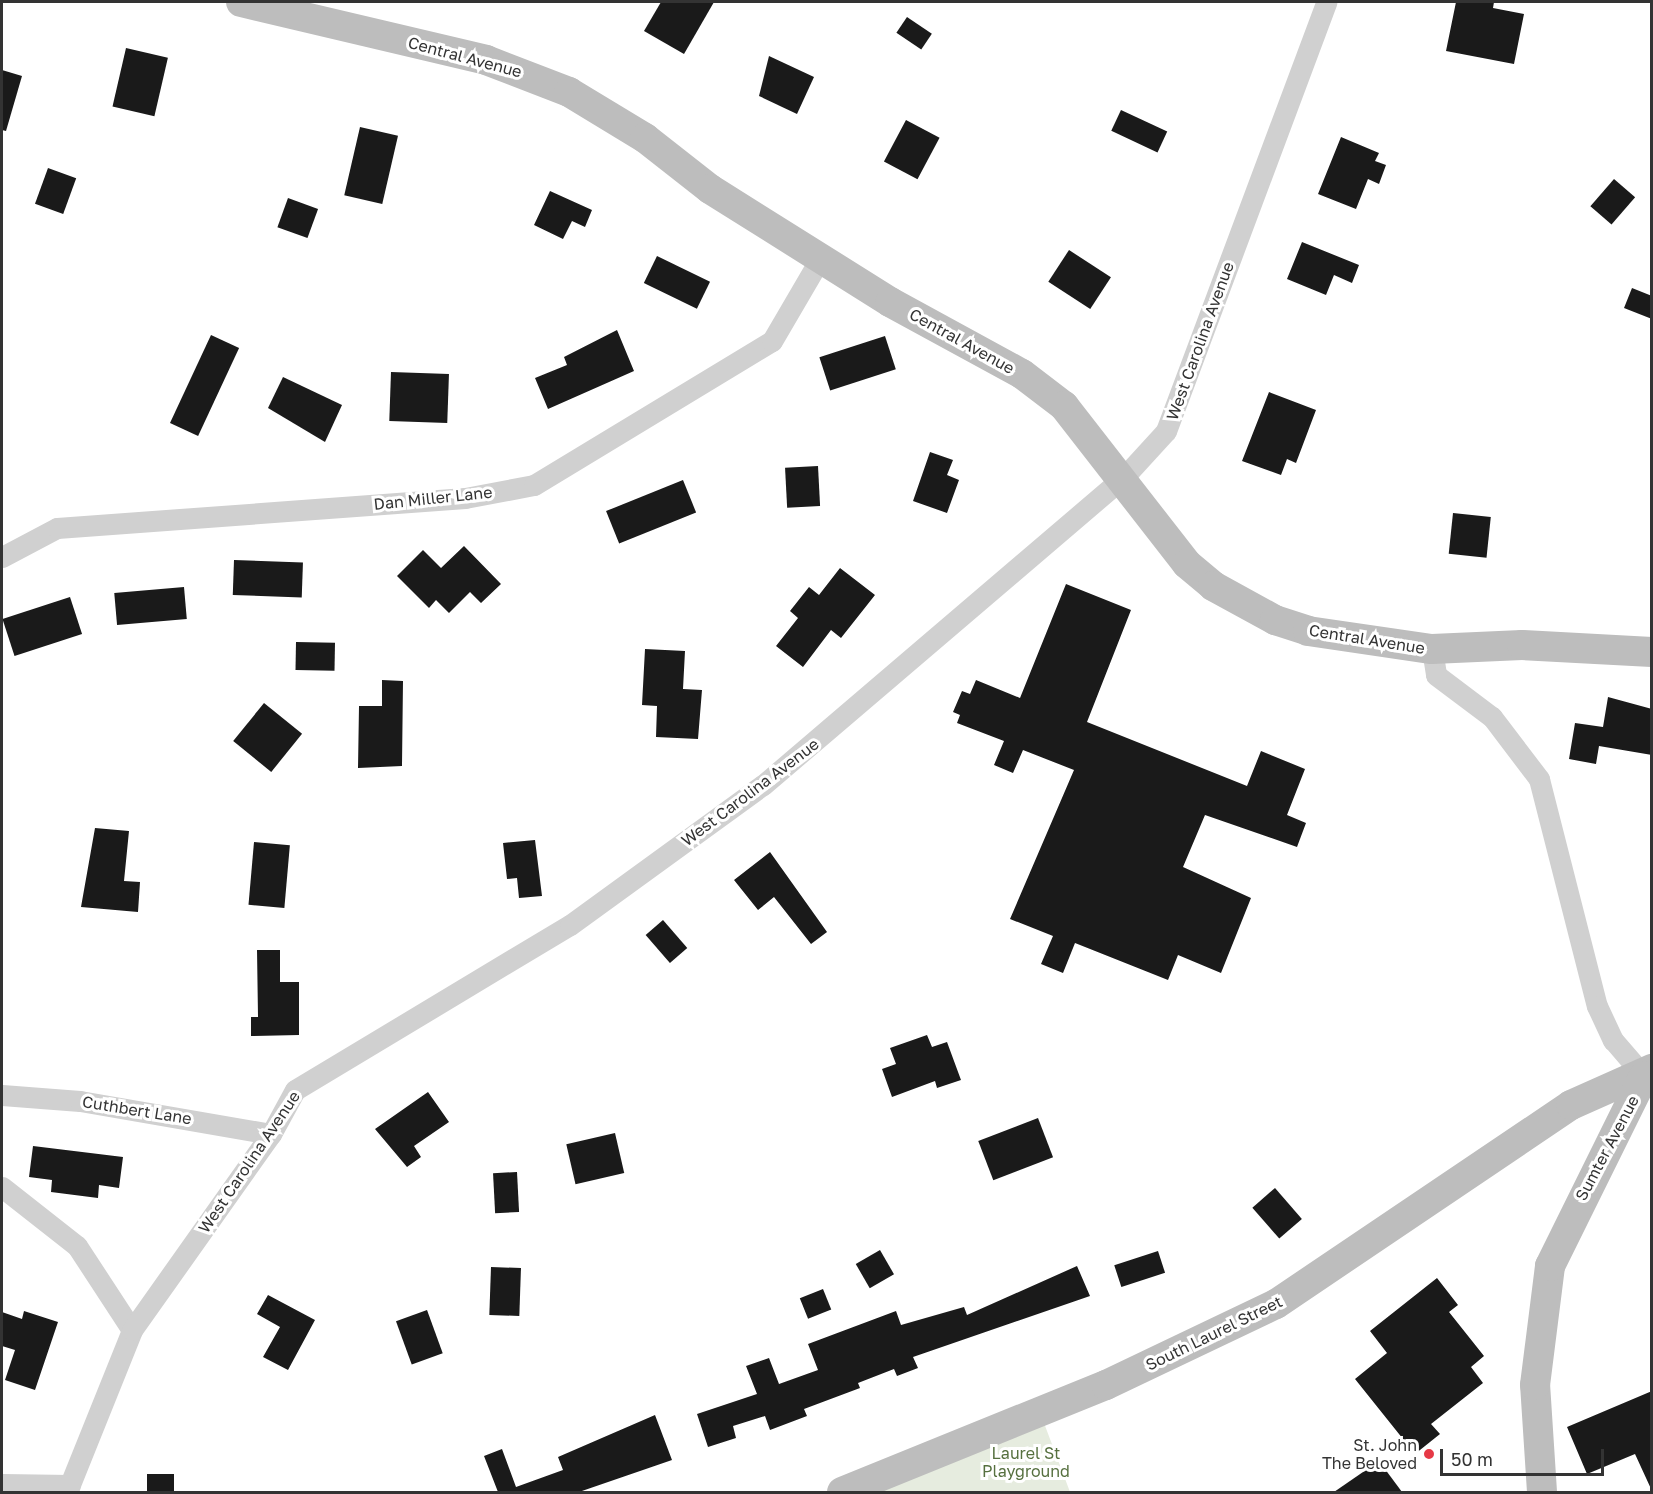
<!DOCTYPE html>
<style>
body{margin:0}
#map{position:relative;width:1653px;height:1494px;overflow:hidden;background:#fff;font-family:"Golos Text",sans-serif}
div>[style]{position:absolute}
.green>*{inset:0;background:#e6ecdf}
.building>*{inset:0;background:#1a1a1a;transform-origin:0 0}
.street>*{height:21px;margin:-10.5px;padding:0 10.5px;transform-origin:10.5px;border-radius:10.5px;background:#d0d0d0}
.secondary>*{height:30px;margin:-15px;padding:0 15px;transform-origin:15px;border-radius:15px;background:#bdbdbd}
.dots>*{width:16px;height:16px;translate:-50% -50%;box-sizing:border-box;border:3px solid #fff;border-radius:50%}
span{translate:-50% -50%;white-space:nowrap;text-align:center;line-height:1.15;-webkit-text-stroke:6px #fff;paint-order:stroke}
.street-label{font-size:16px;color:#333}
.poi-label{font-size:16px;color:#333}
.right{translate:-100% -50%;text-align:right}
.park-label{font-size:16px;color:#56703f}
.frame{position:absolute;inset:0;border:3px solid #333;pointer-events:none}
.scale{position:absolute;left:1440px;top:1449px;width:164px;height:27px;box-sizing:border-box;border:3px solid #333;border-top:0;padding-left:8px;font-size:18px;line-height:21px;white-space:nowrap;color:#333;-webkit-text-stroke:4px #fff;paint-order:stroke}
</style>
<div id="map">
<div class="green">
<i style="clip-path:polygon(1044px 1423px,1070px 1492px,874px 1492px)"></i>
</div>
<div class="building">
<i style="clip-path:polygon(661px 2px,714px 2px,684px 54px,644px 31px)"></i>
<i style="clip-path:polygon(1456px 2px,1494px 2px,1493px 8px,1524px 14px,1514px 64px,1446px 51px)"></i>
<i style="left:907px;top:17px;width:30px;height:19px;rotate:34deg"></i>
<i style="left:126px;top:48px;width:43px;height:60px;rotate:13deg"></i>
<i style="clip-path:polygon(769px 56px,814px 77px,797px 114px,759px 96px)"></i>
<i style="clip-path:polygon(2px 70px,22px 76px,6px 131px,2px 130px)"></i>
<i style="left:1121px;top:110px;width:51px;height:23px;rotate:25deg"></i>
<i style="left:906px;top:120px;width:38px;height:47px;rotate:28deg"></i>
<i style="left:360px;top:127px;width:39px;height:70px;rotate:13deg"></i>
<i style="clip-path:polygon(1341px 137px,1379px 153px,1375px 161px,1386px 165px,1379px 184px,1368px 179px,1356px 209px,1318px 194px)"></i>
<i style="left:48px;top:168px;width:30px;height:38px;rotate:20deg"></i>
<i style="left:1614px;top:179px;width:28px;height:36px;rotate:41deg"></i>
<i style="clip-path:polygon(550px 191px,592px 210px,585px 227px,572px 221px,563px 239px,534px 225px)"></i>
<i style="left:288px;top:198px;width:32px;height:31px;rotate:20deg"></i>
<i style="clip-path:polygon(1302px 242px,1359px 265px,1352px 283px,1334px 275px,1326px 295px,1287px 279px)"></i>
<i style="left:1069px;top:250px;width:50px;height:38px;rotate:33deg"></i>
<i style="left:657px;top:256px;width:59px;height:30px;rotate:26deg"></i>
<i style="clip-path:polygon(1632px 288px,1652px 296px,1652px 319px,1624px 308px)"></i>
<i style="clip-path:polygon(617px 330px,634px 371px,548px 409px,535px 378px,567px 365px,564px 357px)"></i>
<i style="left:211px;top:335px;width:31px;height:97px;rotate:25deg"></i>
<i style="left:885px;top:336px;width:35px;height:69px;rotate:72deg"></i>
<i style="left:391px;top:372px;width:58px;height:49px;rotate:2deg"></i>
<i style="clip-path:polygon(283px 377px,342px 405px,325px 442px,268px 408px)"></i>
<i style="clip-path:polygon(1269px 392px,1316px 410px,1296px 463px,1287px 459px,1281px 475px,1242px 461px)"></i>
<i style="clip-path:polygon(930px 452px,953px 460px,947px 475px,959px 480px,947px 513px,913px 501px)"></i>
<i style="left:818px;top:466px;width:40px;height:33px;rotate:87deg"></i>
<i style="left:683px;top:480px;width:35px;height:83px;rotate:68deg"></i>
<i style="left:1453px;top:513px;width:38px;height:41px;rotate:6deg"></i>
<i style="clip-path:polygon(464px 546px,501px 584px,481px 603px,470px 592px,449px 613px,436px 600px,429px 608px,397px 576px,423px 550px,441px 568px)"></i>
<i style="left:234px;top:560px;width:69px;height:35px;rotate:2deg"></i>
<i style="clip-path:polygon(840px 568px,875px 595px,841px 638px,831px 630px,803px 667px,776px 646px,798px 618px,790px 611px,809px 587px,819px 595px)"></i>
<i style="clip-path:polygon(1066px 584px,1131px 610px,1087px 722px,1247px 786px,1261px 751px,1305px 769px,1287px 815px,1306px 823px,1297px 847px,1205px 815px,1183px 867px,1251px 898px,1221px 973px,1178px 955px,1168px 980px,1075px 943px,1063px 973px,1041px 964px,1053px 936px,1010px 919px,1074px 770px,1023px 750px,1013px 773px,994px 765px,1004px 741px,957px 723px,960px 715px,953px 712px,962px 691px,970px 694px,976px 680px,1020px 698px)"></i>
<i style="left:184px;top:587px;width:32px;height:70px;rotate:85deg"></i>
<i style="left:70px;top:597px;width:39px;height:71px;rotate:72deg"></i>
<i style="left:296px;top:642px;width:39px;height:28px;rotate:1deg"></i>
<i style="clip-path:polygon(645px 649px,685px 651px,683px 689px,702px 690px,698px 739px,656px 737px,657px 706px,642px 705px)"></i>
<i style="clip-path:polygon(382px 680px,403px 681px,402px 766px,358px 768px,359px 706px,382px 706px)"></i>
<i style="clip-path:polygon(1608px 697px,1652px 709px,1652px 755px,1599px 746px,1596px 764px,1569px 759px,1575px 723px,1603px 727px)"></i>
<i style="left:264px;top:703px;width:49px;height:49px;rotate:39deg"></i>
<i style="clip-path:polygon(95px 828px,129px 831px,124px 881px,140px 882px,138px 912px,81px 907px)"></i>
<i style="clip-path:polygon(535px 840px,542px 896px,519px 898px,517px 878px,507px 879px,503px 843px)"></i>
<i style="left:254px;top:842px;width:36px;height:63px;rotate:5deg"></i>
<i style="clip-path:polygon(770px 852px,827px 932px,811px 944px,774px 897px,758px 910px,734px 880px)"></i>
<i style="left:663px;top:920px;width:37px;height:23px;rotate:49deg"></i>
<i style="clip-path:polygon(257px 950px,280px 950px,280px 982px,299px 982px,299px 1035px,251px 1036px,251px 1017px,258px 1017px)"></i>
<i style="clip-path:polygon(927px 1035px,932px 1047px,947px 1042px,961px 1080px,937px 1088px,935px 1081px,892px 1097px,882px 1069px,896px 1064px,890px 1048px)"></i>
<i style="clip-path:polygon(428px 1092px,449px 1122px,414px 1146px,421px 1157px,407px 1167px,375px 1129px)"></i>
<i style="left:1038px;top:1118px;width:42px;height:64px;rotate:69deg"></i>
<i style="left:615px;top:1133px;width:41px;height:50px;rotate:77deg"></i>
<i style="clip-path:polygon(33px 1146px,123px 1157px,119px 1188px,99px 1185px,98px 1198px,51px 1192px,52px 1180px,29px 1177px)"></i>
<i style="left:517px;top:1172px;width:40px;height:24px;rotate:87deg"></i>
<i style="left:1275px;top:1188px;width:41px;height:30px;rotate:49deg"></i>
<i style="left:880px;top:1250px;width:28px;height:28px;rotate:60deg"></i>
<i style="left:1158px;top:1251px;width:23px;height:46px;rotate:72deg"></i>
<i style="clip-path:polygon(1077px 1266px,1090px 1296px,913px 1357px,918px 1368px,897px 1376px,894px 1369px,858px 1383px,860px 1388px,804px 1409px,807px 1416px,770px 1430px,765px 1416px,733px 1426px,736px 1438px,708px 1447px,697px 1414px,757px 1394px,746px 1366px,769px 1358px,779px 1384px,818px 1370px,808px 1344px,896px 1311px,901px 1325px,964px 1307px,967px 1315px)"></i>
<i style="left:491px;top:1267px;width:30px;height:48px;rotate:2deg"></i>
<i style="clip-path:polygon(1437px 1278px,1458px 1305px,1449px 1312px,1484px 1356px,1471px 1367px,1483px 1383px,1431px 1424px,1440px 1434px,1415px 1454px,1355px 1379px,1387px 1353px,1370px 1331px)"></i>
<i style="left:823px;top:1289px;width:22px;height:25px;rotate:68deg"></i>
<i style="clip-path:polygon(268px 1295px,315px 1320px,288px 1370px,263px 1357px,280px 1327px,257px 1314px)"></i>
<i style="left:427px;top:1310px;width:46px;height:33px;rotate:70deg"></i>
<i style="clip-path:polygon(24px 1311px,58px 1322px,35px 1390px,5px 1380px,15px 1350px,2px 1346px,2px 1312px,22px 1319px)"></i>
<i style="clip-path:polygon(1652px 1391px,1652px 1491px,1635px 1454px,1587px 1474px,1567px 1427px)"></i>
<i style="clip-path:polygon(655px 1415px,672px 1460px,579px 1492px,498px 1492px,484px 1456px,502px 1449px,516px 1487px,563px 1470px,558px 1457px)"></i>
<i style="clip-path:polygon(1379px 1461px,1402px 1492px,1334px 1492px)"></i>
<i style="left:174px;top:1474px;width:18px;height:27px;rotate:90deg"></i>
</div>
<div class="street">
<i style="left:2px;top:557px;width:62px;rotate:-27.8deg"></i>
<i style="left:57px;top:528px;width:409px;rotate:-4.2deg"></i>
<i style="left:465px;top:498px;width:70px;rotate:-10.7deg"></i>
<i style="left:534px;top:485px;width:278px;rotate:-31.2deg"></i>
<i style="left:772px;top:341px;width:97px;rotate:-59.7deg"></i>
<i style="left:1432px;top:649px;width:26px;rotate:81deg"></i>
<i style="left:1436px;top:675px;width:70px;rotate:36.9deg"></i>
<i style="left:1492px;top:717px;width:78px;rotate:52.8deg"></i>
<i style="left:1539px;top:779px;width:234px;rotate:75.7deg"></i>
<i style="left:1597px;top:1006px;width:38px;rotate:65deg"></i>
<i style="left:1613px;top:1040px;width:48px;rotate:49.3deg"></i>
<i style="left:2px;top:1095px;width:78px;rotate:4.4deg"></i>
<i style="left:80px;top:1101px;width:194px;rotate:9.8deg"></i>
<i style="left:2px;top:1187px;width:95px;rotate:38.2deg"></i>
<i style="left:77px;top:1246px;width:100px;rotate:56.8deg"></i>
<i style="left:2px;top:1484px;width:68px;rotate:0.8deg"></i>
<i style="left:67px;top:1492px;width:175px;rotate:-68.1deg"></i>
<i style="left:132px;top:1330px;width:240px;rotate:-54.7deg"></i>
<i style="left:271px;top:1134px;width:50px;rotate:-61.4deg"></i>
<i style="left:295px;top:1090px;width:321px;rotate:-31deg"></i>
<i style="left:570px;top:925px;width:238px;rotate:-36deg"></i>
<i style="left:763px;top:785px;width:475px;rotate:-40.5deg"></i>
<i style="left:1124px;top:477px;width:62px;rotate:-47.6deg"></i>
<i style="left:1166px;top:431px;width:458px;rotate:-69.5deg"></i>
</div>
<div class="secondary">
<i style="left:241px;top:2px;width:252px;rotate:13.3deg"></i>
<i style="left:486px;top:60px;width:89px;rotate:21.1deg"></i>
<i style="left:569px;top:92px;width:89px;rotate:31.2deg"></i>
<i style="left:645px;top:138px;width:83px;rotate:38.1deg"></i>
<i style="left:710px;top:189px;width:213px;rotate:32.1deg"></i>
<i style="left:890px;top:302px;width:150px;rotate:28.6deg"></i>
<i style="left:1022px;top:374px;width:53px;rotate:37.3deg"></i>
<i style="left:1064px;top:406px;width:200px;rotate:52.1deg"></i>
<i style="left:1187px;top:564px;width:34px;rotate:40deg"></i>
<i style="left:1213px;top:586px;width:71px;rotate:28.7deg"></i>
<i style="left:1275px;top:620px;width:35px;rotate:18deg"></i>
<i style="left:1308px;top:631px;width:125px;rotate:8.3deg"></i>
<i style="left:1432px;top:649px;width:90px;rotate:-2.5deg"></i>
<i style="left:1522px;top:645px;width:130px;rotate:3.1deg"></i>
<i style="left:842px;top:1492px;width:285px;rotate:-22.1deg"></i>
<i style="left:1106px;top:1385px;width:188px;rotate:-25.5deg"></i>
<i style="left:1276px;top:1304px;width:356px;rotate:-34deg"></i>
<i style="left:1571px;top:1105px;width:89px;rotate:-24deg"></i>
<i style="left:1542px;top:1492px;width:107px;rotate:-93.7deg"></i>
<i style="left:1535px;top:1385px;width:120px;rotate:-82.8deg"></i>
<i style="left:1550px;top:1266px;width:212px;rotate:-63.7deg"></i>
</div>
<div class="dots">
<i style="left:1429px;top:1454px;background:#e63946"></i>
</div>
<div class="street-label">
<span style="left:465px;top:57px;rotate:15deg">Central Avenue</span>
<span style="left:962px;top:341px;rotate:29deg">Central Avenue</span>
<span style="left:1200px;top:341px;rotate:-70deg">West Carolina Avenue</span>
<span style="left:433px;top:498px;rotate:-6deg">Dan Miller Lane</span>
<span style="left:1367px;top:639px;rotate:9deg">Central Avenue</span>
<span style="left:750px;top:792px;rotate:-37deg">West Carolina Avenue</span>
<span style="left:137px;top:1110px;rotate:9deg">Cuthbert Lane</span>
<span style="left:1607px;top:1148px;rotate:-62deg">Sumter Avenue</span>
<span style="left:249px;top:1162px;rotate:-56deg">West Carolina Avenue</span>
<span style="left:1214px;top:1333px;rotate:-26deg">South Laurel Street</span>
</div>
<div class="poi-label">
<span class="right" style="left:1417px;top:1454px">St. John<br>The Beloved</span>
</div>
<div class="park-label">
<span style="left:1026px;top:1462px">Laurel St<br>Playground</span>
</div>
<div class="frame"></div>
<div class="scale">50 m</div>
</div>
